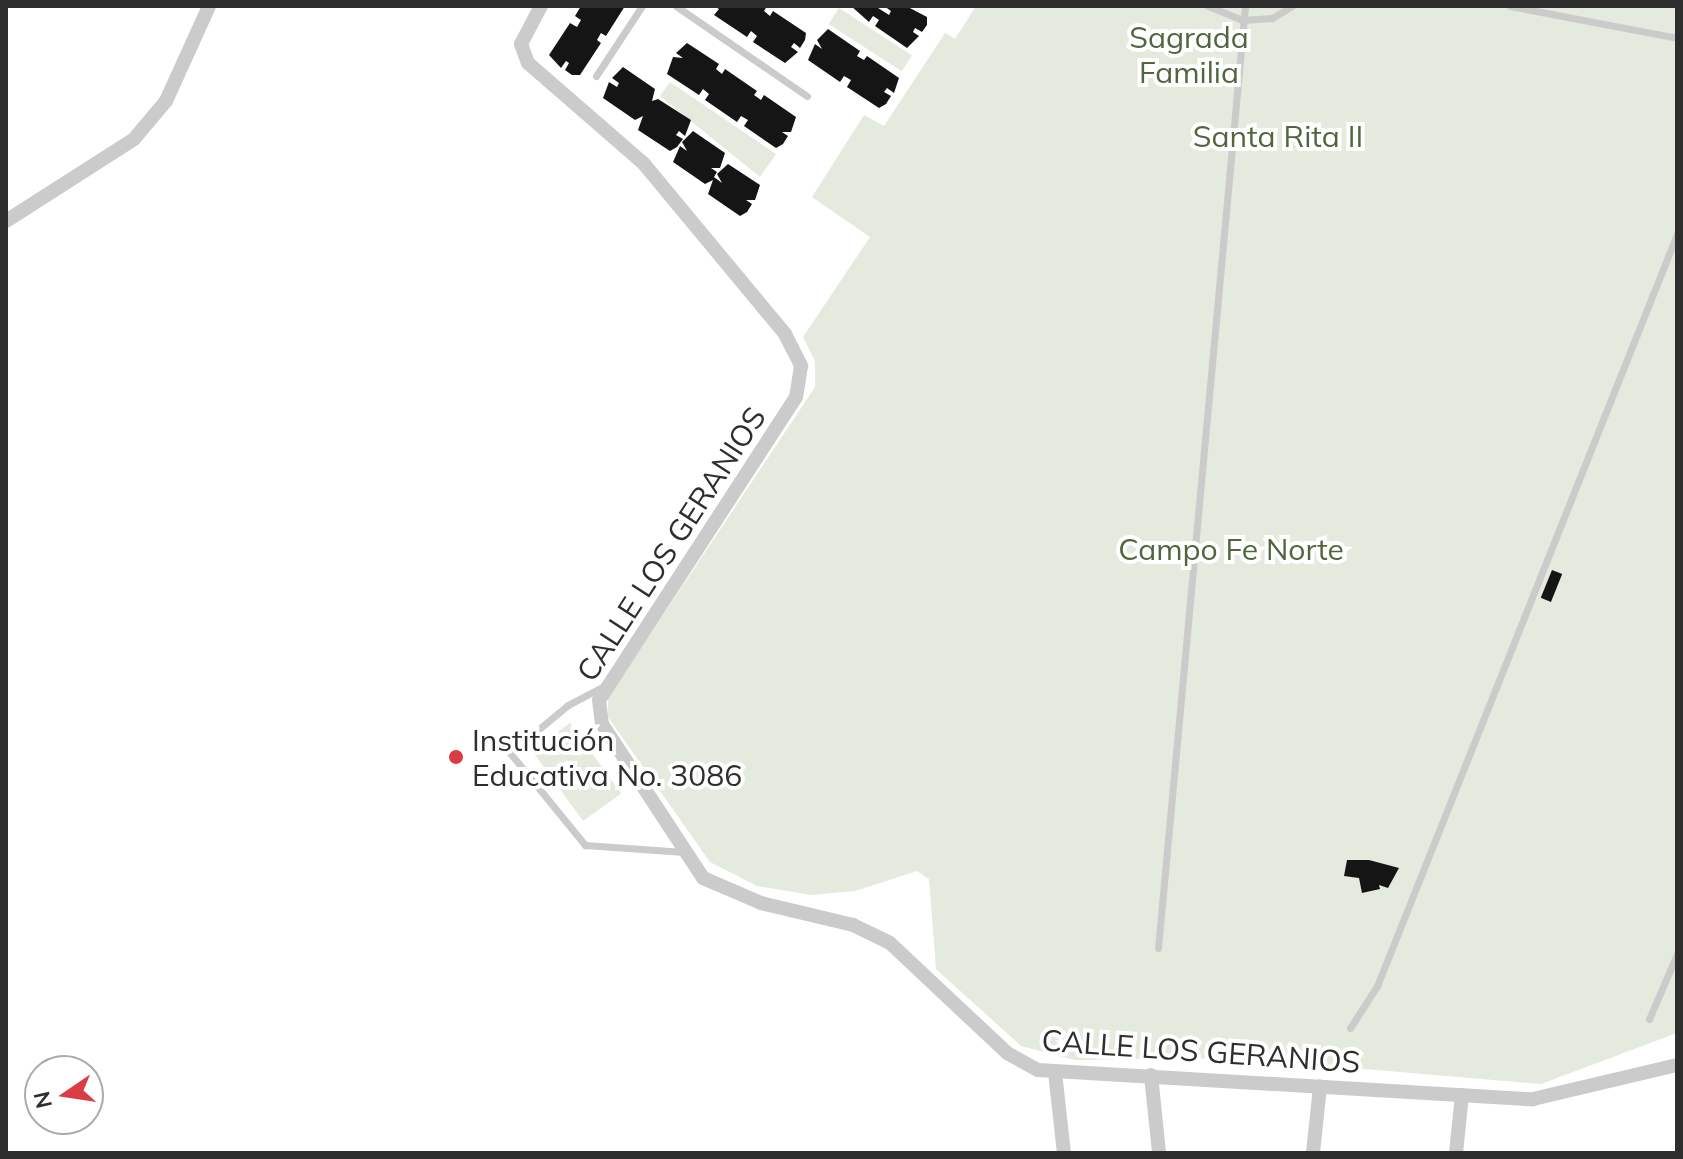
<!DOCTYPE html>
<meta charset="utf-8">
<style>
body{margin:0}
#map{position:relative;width:1683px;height:1159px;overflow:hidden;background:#fff;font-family:Mulish,sans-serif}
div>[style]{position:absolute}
.green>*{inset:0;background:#e4eadd;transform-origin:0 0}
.building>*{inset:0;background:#151515;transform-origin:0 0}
.lane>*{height:7px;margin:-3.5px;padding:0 3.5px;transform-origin:3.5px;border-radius:3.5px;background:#cbcbcb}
.street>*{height:14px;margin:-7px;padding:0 7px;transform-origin:7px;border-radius:7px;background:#cbcbcb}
.dots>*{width:22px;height:22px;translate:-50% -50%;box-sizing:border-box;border:4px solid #fff;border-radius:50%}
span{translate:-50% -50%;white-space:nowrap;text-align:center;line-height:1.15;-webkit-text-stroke:8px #fff;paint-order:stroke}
.park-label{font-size:30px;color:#50673e}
.street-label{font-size:30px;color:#2e2e2e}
.poi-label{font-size:30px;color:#2e2e2e}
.left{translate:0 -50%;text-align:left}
.frame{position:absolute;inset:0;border:8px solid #2e2e2e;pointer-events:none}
.north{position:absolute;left:24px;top:1055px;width:80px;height:80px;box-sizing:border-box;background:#fff;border:2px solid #ababab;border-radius:50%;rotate:257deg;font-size:22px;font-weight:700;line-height:32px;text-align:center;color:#2e2e2e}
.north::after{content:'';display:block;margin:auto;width:28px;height:36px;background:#d93c43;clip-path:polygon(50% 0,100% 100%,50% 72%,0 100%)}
</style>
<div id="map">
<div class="green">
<i style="clip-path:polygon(976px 6px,1677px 6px,1677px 1033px,1541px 1084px,1235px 1058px,1075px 1060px,1021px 1046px,936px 969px,929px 879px,917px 871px,855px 891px,811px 895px,757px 886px,710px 862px,608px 717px,608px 698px,815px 387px,815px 361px,803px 337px,870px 237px,812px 197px,864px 115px,884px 126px,945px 33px,955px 39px)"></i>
<i style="left:839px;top:8px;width:87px;height:19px;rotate:33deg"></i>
<i style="clip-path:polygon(670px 82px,776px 154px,760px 177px,660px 96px)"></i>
<i style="left:570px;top:723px;width:87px;height:47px;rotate:54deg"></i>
</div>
<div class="building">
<i style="clip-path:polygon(581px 6px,625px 6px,606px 36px,601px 33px,597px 40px,601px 43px,580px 75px,572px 75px,565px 70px,569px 63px,566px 61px,561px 68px,549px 55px,570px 23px,577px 27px,581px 20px,575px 16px)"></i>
<i style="clip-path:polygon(714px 6px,767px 6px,764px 11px,770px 16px,773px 11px,806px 33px,805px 40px,800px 48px,794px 43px,791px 47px,798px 52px,785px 63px,753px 42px,757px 36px,751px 31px,747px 37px,714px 15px,719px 9px)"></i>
<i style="clip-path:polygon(851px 6px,875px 6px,889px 15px,891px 11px,884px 6px,906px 6px,927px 17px,927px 25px,922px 32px,915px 28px,913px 32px,919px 36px,907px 48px,875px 26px,879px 20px,873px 16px,869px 22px)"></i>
<i style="clip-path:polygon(828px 29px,860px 51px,857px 56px,864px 60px,867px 56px,899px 78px,894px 93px,887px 88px,884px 92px,891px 96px,886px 104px,879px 108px,847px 87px,851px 80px,844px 76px,840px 82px,808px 60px,815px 44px,822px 49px,817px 40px)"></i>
<i style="clip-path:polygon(687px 43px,719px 64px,716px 69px,722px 74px,725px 69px,757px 91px,754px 95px,761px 100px,764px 95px,796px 117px,791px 132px,782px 132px,788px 136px,783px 144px,776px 148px,744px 126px,748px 120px,741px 116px,737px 122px,705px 100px,709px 94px,703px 89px,699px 95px,667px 74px,673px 57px,683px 58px,676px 53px)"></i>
<i style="clip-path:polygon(623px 67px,655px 89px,652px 101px,658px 99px,691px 120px,685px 136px,679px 131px,676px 135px,683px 139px,677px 147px,670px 151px,638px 130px,643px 116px,635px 120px,603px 98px,609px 82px,617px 87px,619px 83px,612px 78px)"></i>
<i style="clip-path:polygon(693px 131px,725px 153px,720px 168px,711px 168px,717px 172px,714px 177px,722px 183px,717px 174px,728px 164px,760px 185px,755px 200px,746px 200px,752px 204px,747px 212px,740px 216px,708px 194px,713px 180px,705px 184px,673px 162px,680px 146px,687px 151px,682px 142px)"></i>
<i style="left:1552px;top:570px;width:11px;height:30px;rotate:22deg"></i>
<i style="clip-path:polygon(1347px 860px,1369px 860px,1399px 868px,1388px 888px,1379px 885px,1380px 889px,1362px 893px,1359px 878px,1344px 876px)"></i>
</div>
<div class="lane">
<i style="left:676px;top:6px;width:159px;rotate:34.5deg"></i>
<i style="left:1208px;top:6px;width:38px;rotate:22deg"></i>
<i style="left:1243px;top:20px;width:29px;rotate:-4deg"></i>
<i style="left:1272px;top:18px;width:23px;rotate:-31deg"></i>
<i style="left:1510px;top:6px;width:170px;rotate:10.8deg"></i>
<i style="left:596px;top:76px;width:84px;rotate:-56.7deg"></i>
<i style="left:604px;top:686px;width:41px;rotate:152.2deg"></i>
<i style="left:568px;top:705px;width:75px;rotate:140.4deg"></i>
<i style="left:510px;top:753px;width:119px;rotate:50.8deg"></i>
<i style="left:585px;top:845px;width:99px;rotate:4deg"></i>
<i style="left:1158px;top:948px;width:946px;rotate:-84.72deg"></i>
<i style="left:1649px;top:1019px;width:71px;rotate:-66.7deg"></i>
<i style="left:1350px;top:1028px;width:50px;rotate:-57.3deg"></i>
<i style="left:1377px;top:986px;width:810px;rotate:-68.25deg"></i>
</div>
<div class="street">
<i style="left:541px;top:6px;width:43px;rotate:117.8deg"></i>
<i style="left:521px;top:44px;width:20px;rotate:70deg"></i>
<i style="left:528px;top:63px;width:154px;rotate:41deg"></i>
<i style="left:644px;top:164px;width:221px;rotate:50.3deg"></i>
<i style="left:785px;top:334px;width:36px;rotate:63deg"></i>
<i style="left:801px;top:366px;width:31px;rotate:99deg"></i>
<i style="left:796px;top:397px;width:361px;rotate:123deg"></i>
<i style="left:599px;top:700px;width:24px;rotate:83deg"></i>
<i style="left:602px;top:724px;width:184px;rotate:56.7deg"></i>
<i style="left:703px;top:878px;width:63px;rotate:23.3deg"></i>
<i style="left:761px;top:903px;width:95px;rotate:13.4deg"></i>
<i style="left:853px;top:925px;width:41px;rotate:25.9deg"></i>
<i style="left:890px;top:943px;width:161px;rotate:43.2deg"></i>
<i style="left:1007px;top:1053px;width:35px;rotate:29deg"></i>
<i style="left:1038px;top:1070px;width:496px;rotate:3.4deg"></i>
<i style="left:1533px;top:1099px;width:148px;rotate:-13.3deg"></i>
<i style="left:6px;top:221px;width:152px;rotate:-32.6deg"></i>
<i style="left:134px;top:139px;width:50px;rotate:-49.9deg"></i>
<i style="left:166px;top:101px;width:104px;rotate:-65.6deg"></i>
<i style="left:1055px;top:1072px;width:81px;rotate:83.7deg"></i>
<i style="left:1151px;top:1075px;width:78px;rotate:84.1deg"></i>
<i style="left:1313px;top:1153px;width:67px;rotate:-84deg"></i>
<i style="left:1456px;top:1153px;width:58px;rotate:-84.1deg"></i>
</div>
<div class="dots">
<i style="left:456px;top:757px;background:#d93c43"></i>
</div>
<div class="park-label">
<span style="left:1189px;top:54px">Sagrada<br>Familia</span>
<span style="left:1278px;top:136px">Santa Rita II</span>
<span style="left:1231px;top:549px">Campo Fe Norte</span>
</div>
<div class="street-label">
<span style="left:671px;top:544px;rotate:-57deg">CALLE LOS GERANIOS</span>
<span style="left:1201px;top:1051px;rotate:4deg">CALLE LOS GERANIOS</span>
</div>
<div class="poi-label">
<span class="left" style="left:472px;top:757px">Institución<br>Educativa No. 3086</span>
</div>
<div class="frame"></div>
<div class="north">N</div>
</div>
